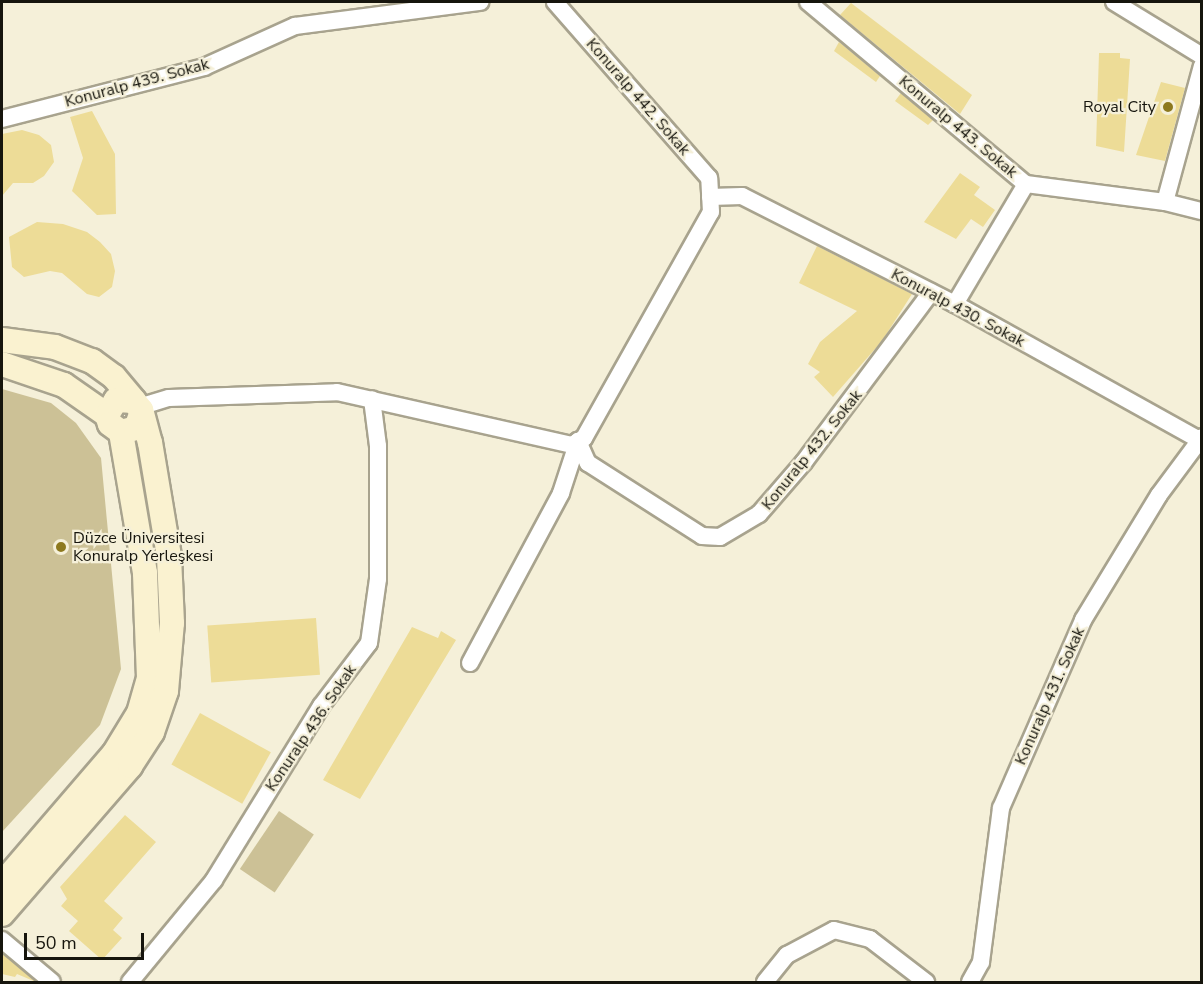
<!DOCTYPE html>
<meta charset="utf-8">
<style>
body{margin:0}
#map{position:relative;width:1203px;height:984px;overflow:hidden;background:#f5f0d9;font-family:"Nunito Sans",sans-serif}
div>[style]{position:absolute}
.green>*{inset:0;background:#ccc196;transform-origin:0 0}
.building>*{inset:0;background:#eddc97;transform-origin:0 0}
.roads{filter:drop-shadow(2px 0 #a8a38e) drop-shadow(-2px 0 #a8a38e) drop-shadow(0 2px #a8a38e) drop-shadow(0 -2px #a8a38e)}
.street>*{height:16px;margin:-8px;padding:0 8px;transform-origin:8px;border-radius:8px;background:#fff}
.secondary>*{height:24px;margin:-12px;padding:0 12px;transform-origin:12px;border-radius:12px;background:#faf2d0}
.dots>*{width:16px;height:16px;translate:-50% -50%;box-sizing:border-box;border:3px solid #f5f0d9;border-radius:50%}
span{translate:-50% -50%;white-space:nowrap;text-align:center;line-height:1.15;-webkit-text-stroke:4.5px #f5f0d9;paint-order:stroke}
.street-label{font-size:16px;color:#16150d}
.poi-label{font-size:16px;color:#16150d}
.right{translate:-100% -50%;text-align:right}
.left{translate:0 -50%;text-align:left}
.frame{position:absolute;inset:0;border:3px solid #16150d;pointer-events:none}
.scale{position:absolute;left:24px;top:933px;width:120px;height:27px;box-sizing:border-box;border:3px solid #16150d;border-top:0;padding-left:8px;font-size:18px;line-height:21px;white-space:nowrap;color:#16150d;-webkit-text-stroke:4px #f5f0d9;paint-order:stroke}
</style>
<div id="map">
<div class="green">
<i style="clip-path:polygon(2px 389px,51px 403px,76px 423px,101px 458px,121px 669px,100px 725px,2px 832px)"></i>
<i style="left:279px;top:811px;width:42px;height:70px;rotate:34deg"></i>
</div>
<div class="building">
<i style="clip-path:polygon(851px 3px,972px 95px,960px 114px,840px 15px)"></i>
<i style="clip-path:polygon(839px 42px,880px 76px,876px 82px,834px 51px)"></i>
<i style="clip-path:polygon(1099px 53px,1120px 53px,1120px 58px,1130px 59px,1124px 152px,1096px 146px)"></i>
<i style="clip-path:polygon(1161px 82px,1185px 88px,1165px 161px,1136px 155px)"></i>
<i style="clip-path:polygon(901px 93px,933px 120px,928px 125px,895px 101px)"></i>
<i style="clip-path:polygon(92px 111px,115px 154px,116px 214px,97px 215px,72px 191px,83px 158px,70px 117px)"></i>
<i style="clip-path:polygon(22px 130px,39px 135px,51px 145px,54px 162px,44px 176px,33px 183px,13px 183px,2px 196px,2px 134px)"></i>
<i style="clip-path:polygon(960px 173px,980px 187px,974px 195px,995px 210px,983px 227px,971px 219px,956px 239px,924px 222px)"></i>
<i style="clip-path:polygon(37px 222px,63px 224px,87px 232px,100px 242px,111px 254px,115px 271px,112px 287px,99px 297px,87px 294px,62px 273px,50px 271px,24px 277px,12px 267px,9px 237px)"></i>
<i style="clip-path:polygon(817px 246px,912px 294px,882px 341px,833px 397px,814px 377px,820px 372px,808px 364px,820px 342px,857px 311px,799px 283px)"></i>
<i style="left:316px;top:618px;width:57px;height:109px;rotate:86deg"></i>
<i style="clip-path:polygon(412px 627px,438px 638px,441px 631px,456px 640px,360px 799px,323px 780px)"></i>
<i style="left:200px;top:713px;width:81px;height:59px;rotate:29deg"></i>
<i style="clip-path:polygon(125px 815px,156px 842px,104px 901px,123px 918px,113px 930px,122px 938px,102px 960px,69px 931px,78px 921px,61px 906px,67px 899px,60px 887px)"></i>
<i style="clip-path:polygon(2px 953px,36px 982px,17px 974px,15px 977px,2px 974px)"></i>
</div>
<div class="roads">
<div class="street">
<i style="left:808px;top:2px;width:284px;rotate:39.9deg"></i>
<i style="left:1026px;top:184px;width:140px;rotate:7.4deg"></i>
<i style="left:1165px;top:202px;width:38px;rotate:14deg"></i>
<i style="left:1114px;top:2px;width:103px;rotate:31.5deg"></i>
<i style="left:2px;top:119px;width:209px;rotate:-14.4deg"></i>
<i style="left:204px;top:67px;width:100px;rotate:-24.3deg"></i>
<i style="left:295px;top:26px;width:187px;rotate:-7.4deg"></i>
<i style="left:710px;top:197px;width:32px;rotate:-2deg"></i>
<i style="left:742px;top:196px;width:239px;rotate:26.9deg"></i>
<i style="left:955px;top:304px;width:279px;rotate:29.1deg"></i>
<i style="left:1165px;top:202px;width:141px;rotate:-74.8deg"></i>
<i style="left:955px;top:304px;width:139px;rotate:-59.4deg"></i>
<i style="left:139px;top:407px;width:31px;rotate:-17deg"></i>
<i style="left:169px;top:398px;width:168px;rotate:-2deg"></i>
<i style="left:337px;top:392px;width:241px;rotate:12.7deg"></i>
<i style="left:572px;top:445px;width:14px;rotate:-30deg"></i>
<i style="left:584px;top:438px;width:259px;rotate:-60.7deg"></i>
<i style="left:711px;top:212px;width:34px;rotate:-93deg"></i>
<i style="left:709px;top:178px;width:234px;rotate:-131.2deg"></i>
<i style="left:578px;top:441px;width:24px;rotate:66deg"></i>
<i style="left:588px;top:463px;width:135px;rotate:32.6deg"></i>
<i style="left:702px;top:536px;width:18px;rotate:3deg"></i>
<i style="left:720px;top:537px;width:45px;rotate:-30.5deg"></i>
<i style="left:759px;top:514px;width:69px;rotate:-49.1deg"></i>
<i style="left:804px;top:462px;width:212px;rotate:-53.2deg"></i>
<i style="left:470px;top:663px;width:193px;rotate:-61.8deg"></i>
<i style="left:561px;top:493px;width:55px;rotate:-71.9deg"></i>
<i style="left:2px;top:940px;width:65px;rotate:40deg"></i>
<i style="left:130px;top:982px;width:132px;rotate:-50.5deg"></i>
<i style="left:214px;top:880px;width:204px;rotate:-58.4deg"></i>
<i style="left:321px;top:706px;width:79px;rotate:-52.7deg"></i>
<i style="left:369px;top:643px;width:65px;rotate:-82deg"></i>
<i style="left:378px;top:579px;width:133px;rotate:-90deg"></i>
<i style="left:378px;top:446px;width:47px;rotate:-97.3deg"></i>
<i style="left:765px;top:982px;width:35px;rotate:-51deg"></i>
<i style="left:787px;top:955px;width:53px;rotate:-28deg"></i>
<i style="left:834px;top:930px;width:37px;rotate:14deg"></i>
<i style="left:870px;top:939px;width:71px;rotate:37.5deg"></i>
<i style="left:970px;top:982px;width:23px;rotate:-61deg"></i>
<i style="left:981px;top:962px;width:155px;rotate:-82.6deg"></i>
<i style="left:1001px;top:808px;width:205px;rotate:-66.4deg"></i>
<i style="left:1083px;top:620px;width:146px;rotate:-58.7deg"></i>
<i style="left:1159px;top:495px;width:72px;rotate:-53.4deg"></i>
</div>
<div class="secondary">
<i style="left:2px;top:340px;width:53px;rotate:7.5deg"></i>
<i style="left:55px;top:347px;width:40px;rotate:21deg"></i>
<i style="left:92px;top:361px;width:27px;rotate:36deg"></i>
<i style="left:114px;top:377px;width:31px;rotate:50deg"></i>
<i style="left:2px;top:364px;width:65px;rotate:18.7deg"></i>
<i style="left:64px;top:385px;width:52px;rotate:34.9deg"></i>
<i style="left:2px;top:884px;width:172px;rotate:-49.3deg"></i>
<i style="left:114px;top:754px;width:48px;rotate:-58.6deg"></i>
<i style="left:139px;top:713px;width:36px;rotate:-74deg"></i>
<i style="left:149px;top:678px;width:105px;rotate:-92.2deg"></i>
<i style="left:145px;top:573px;width:143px;rotate:-99.7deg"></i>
<i style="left:2px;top:914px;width:196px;rotate:-49.1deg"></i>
<i style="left:130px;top:766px;width:40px;rotate:-57.1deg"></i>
<i style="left:152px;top:732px;width:43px;rotate:-71.1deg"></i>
<i style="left:166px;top:691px;width:68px;rotate:-85deg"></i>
<i style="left:172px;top:623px;width:67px;rotate:-92.6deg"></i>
<i style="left:169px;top:556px;width:115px;rotate:-99.5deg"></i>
<i style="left:150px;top:443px;width:34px;rotate:-105deg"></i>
<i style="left:141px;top:410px;width:11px;rotate:-128deg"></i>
<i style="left:134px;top:401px;width:18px;rotate:-177deg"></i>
<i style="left:116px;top:400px;width:17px;rotate:121deg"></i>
<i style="left:107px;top:415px;width:9px;rotate:72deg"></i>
<i style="left:110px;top:424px;width:14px;rotate:36deg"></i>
<i style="left:121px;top:432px;width:16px;rotate:-15deg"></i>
<i style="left:136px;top:428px;width:15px;rotate:-70deg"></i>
</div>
</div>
<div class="dots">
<i style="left:1168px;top:107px;background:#8d791e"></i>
<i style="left:61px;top:547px;background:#8d791e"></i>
</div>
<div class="street-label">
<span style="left:137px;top:83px;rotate:-15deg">Konuralp 439. Sokak</span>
<span style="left:638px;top:97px;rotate:49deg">Konuralp 442. Sokak</span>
<span style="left:958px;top:127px;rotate:40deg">Konuralp 443. Sokak</span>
<span style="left:958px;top:308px;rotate:28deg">Konuralp 430. Sokak</span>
<span style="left:812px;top:450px;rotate:-51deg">Konuralp 432. Sokak</span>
<span style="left:1050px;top:696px;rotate:-66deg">Konuralp 431. Sokak</span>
<span style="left:311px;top:728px;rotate:-56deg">Konuralp 436. Sokak</span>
</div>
<div class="poi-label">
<span class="right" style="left:1156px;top:107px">Royal City</span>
<span class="left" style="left:73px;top:547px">Düzce Üniversitesi<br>Konuralp Yerleşkesi</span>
</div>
<div class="frame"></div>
<div class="scale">50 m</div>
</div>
